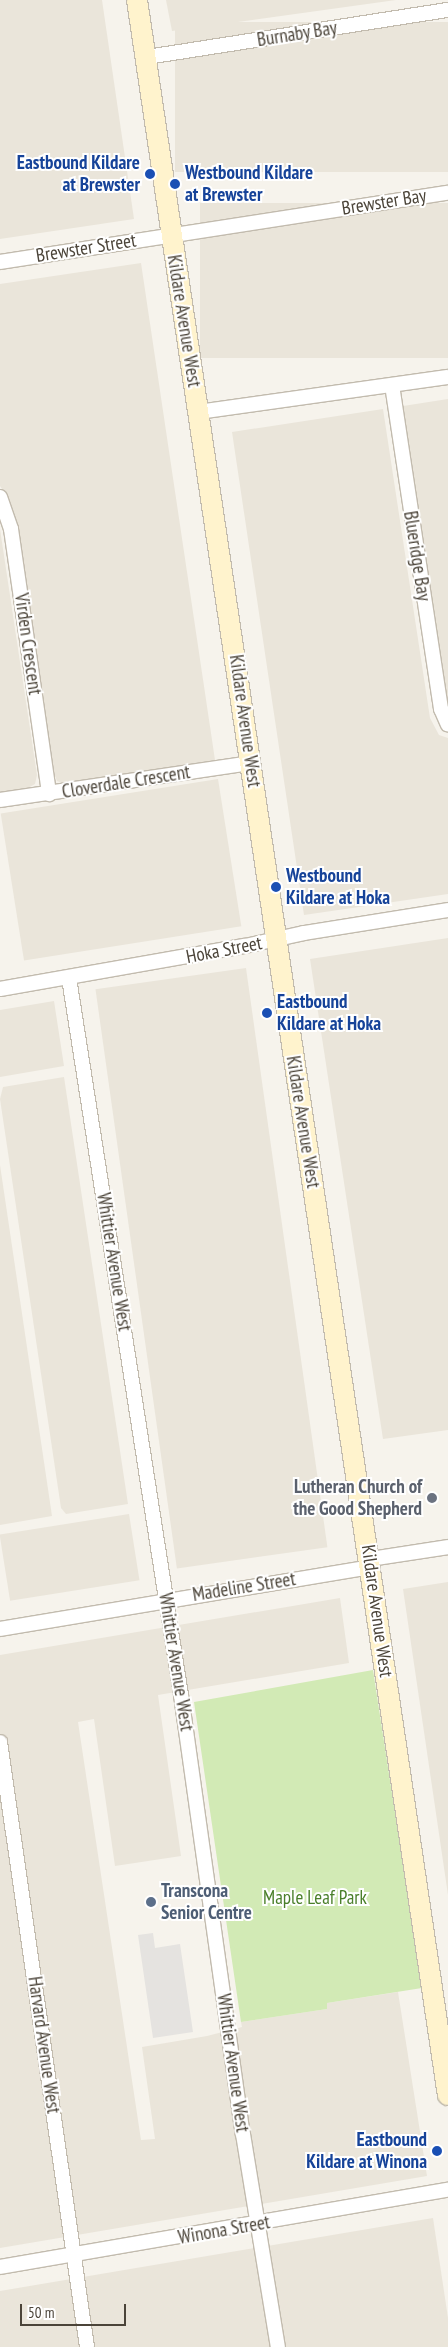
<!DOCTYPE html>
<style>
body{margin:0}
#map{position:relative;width:448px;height:2347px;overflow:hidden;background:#f6f3ec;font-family:"PT Sans Narrow",sans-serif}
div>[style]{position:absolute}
.residential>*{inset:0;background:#eae5da;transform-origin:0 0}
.green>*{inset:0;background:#d2eab5}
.parking>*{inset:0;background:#e5e3e0}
.roads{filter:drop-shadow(1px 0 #c2bbae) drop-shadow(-1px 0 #c2bbae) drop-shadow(0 1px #c2bbae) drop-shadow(0 -1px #c2bbae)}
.street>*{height:14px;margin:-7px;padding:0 7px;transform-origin:7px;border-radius:7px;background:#fff}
.secondary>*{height:20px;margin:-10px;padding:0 10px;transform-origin:10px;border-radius:10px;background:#fff3cd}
.dots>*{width:14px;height:14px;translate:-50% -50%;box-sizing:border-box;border:2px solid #fff;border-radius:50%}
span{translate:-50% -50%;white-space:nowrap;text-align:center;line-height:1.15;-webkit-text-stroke:4px #fff;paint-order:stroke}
.street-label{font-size:19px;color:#4b4439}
.transit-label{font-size:19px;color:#164399;font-weight:700}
.right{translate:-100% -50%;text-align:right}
.left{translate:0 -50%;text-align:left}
.worship-label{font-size:19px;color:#5b616d;font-weight:700}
.service-label{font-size:19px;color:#4e5e75;font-weight:700}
.park-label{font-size:19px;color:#4a7f2a}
.scale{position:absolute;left:20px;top:2304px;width:106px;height:22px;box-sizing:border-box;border:2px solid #4b4439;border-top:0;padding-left:6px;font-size:15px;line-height:18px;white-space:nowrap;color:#4b4439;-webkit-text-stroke:4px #fff;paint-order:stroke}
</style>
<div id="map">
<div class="residential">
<i style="clip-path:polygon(0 0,102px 0,134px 219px,0 239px)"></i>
<i style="clip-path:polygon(166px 0,396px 0,172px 31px)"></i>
<i style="left:448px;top:22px;width:150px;height:273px;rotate:90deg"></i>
<i style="left:448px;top:203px;width:155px;height:248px;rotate:90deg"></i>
<i style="clip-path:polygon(141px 263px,215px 760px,65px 784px,57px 781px,53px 771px,17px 529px,10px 501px,0 486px,0 284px)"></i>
<i style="clip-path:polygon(448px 399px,448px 712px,403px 406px)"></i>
<i style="clip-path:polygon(383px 409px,430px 718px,439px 735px,448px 738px,448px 894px,304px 915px,232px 432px)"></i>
<i style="clip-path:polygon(0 529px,37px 775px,35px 784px,26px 789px,0 793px)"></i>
<i style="left:218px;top:779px;width:149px;height:220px;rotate:81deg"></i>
<i style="clip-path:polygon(448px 938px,448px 1430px,383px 1439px,310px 959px)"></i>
<i style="left:246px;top:968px;width:585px;height:152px;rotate:82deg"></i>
<i style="clip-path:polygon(54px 1001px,64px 1066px,0 1077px,0 1010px)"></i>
<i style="clip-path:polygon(64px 1077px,128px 1504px,66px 1514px,61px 1508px,0 1099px,3px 1087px)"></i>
<i style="clip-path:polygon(0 1165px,52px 1516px,0 1525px)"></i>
<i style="left:129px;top:1514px;width:67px;height:131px;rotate:81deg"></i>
<i style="clip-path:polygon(448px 1582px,448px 1895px,403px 1589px)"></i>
<i style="clip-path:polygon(340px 1598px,349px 1663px,158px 1695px,181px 1856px,115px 1866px,94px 1719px,78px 1722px,141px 2140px,155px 2139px,142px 2047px,207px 2036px,242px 2027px,241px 2022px,327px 2009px,327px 2003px,398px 1992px,427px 2176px,0 2248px,0 1655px)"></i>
<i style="clip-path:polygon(433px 2218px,448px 2318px,448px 2347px,0 2347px,0 2291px)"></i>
</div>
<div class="green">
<i style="clip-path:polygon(373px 1670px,422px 1988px,327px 2003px,327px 2009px,241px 2022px,194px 1702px)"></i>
</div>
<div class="parking">
<i style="clip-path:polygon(153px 1933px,155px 1948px,180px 1944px,193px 2032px,153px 2038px,138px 1935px)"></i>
</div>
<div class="roads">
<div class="street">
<i style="left:147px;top:57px;width:305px;rotate:-8.9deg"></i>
<i style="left:0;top:262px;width:453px;rotate:-8.8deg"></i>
<i style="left:392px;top:385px;width:328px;rotate:81.4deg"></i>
<i style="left:441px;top:709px;width:17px;rotate:66deg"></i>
<i style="left:198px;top:412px;width:252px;rotate:-8deg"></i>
<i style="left:0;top:497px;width:34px;rotate:71deg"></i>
<i style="left:11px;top:529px;width:268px;rotate:81.8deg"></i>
<i style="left:0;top:800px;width:254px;rotate:-8.4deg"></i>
<i style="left:69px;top:978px;width:726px;rotate:81.12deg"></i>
<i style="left:181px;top:1695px;width:443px;rotate:82deg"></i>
<i style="left:243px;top:2134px;width:216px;rotate:80.7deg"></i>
<i style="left:0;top:989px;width:249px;rotate:-10deg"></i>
<i style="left:245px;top:946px;width:60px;rotate:-12.4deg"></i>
<i style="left:304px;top:933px;width:146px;rotate:-9.1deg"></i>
<i style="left:370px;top:1559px;width:79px;rotate:-8.7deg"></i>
<i style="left:0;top:1629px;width:376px;rotate:-9.5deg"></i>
<i style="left:0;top:1742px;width:611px;rotate:81.82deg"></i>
<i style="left:0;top:2267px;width:455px;rotate:-9.8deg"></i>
</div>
<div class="secondary">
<i style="left:137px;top:0;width:2118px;rotate:81.56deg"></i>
</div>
</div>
<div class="dots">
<i style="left:150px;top:174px;background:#1a4fb4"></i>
<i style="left:175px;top:184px;background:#1a4fb4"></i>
<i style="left:276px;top:887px;background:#1a4fb4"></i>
<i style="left:267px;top:1013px;background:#1a4fb4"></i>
<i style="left:432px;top:1498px;background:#6b7280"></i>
<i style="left:151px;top:1902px;background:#5c6f8a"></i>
<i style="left:437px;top:2151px;background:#1a4fb4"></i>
</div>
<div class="street-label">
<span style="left:297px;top:34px;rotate:-9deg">Burnaby Bay</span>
<span style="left:384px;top:202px;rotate:-9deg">Brewster Bay</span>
<span style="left:86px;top:248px;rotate:-9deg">Brewster Street</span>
<span style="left:184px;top:321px;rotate:81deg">Kildare Avenue West</span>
<span style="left:417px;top:556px;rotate:81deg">Blueridge Bay</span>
<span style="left:28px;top:644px;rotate:82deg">Virden Crescent</span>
<span style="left:245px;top:721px;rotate:82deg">Kildare Avenue West</span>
<span style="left:126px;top:782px;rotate:-9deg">Cloverdale Crescent</span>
<span style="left:224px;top:950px;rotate:-11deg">Hoka Street</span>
<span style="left:303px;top:1122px;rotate:81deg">Kildare Avenue West</span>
<span style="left:114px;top:1262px;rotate:81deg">Whittier Avenue West</span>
<span style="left:244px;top:1587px;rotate:-9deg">Madeline Street</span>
<span style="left:377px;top:1611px;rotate:82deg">Kildare Avenue West</span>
<span style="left:176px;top:1662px;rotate:81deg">Whittier Avenue West</span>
<span style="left:44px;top:2045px;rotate:82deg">Harvard Avenue West</span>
<span style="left:233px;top:2063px;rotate:82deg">Whittier Avenue West</span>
<span style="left:224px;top:2230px;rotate:-10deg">Winona Street</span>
</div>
<div class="transit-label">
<span class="right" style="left:140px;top:174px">Eastbound Kildare<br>at Brewster</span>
<span class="left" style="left:185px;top:184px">Westbound Kildare<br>at Brewster</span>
<span class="left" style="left:286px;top:887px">Westbound<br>Kildare at Hoka</span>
<span class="left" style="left:277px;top:1013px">Eastbound<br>Kildare at Hoka</span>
<span class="right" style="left:427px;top:2151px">Eastbound<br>Kildare at Winona</span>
</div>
<div class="worship-label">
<span class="right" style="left:422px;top:1498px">Lutheran Church of<br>the Good Shepherd</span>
</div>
<div class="service-label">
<span class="left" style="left:161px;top:1902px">Transcona<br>Senior Centre</span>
</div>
<div class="park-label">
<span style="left:315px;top:1898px">Maple Leaf Park</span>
</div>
<div class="scale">50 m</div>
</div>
